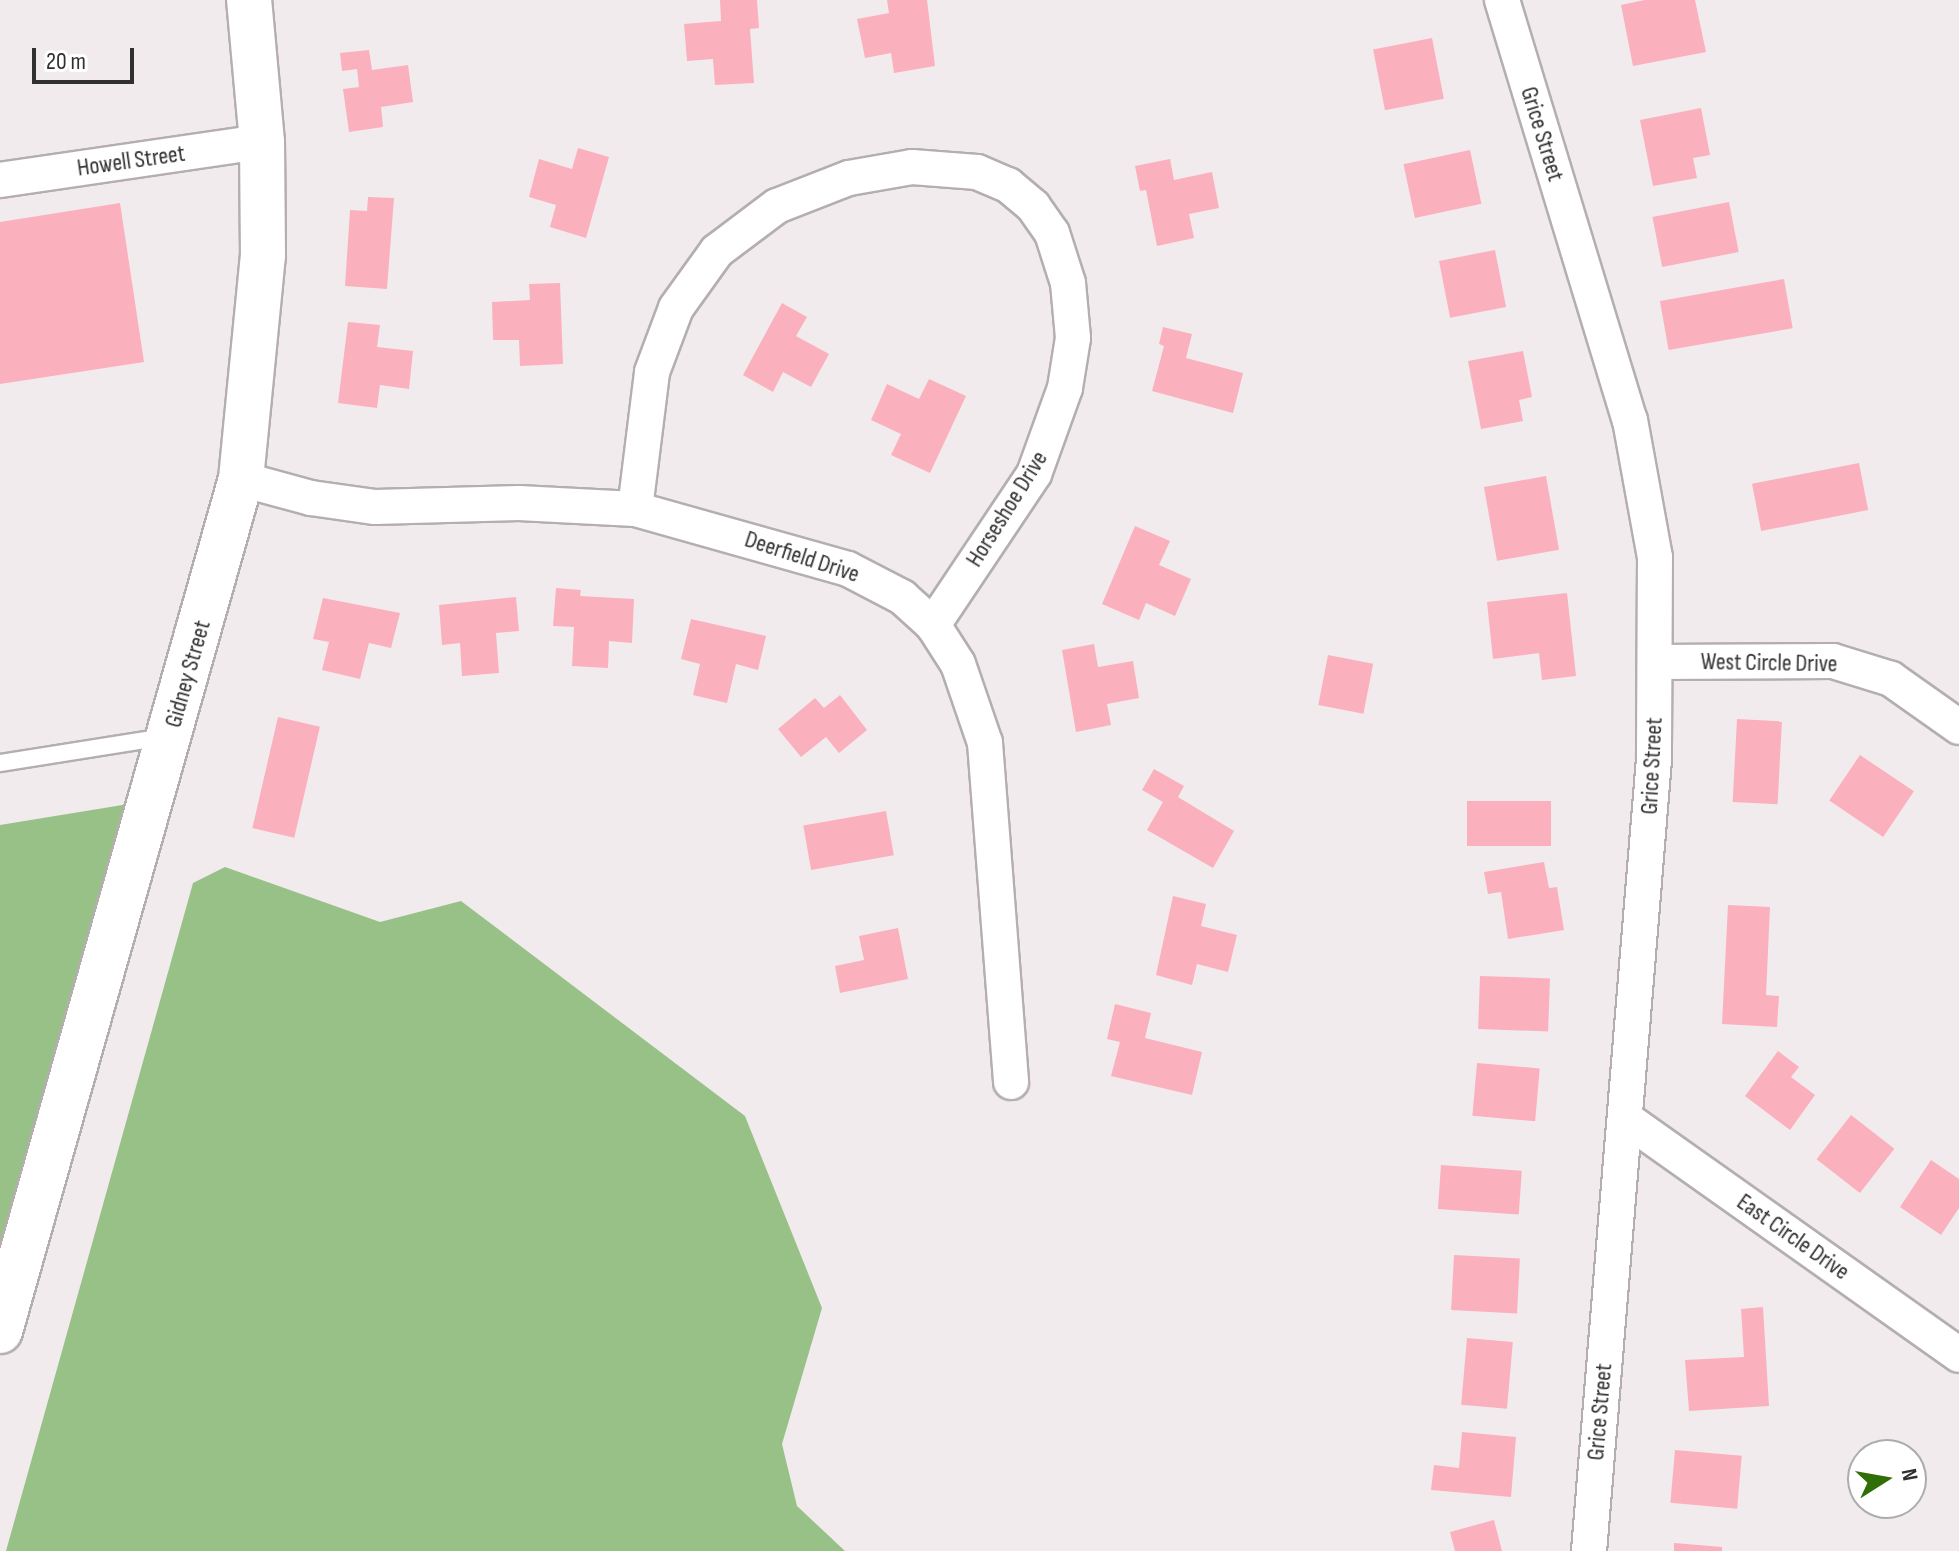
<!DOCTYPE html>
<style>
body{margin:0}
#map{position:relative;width:1959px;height:1551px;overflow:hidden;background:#f2ebed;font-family:"Sofia Sans Condensed",sans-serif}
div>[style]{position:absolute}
.forest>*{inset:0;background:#98c188}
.building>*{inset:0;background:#fbb0be;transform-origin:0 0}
.roads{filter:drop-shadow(2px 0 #b5aeaf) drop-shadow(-2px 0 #b5aeaf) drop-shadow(0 2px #b5aeaf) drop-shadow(0 -2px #b5aeaf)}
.lane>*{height:16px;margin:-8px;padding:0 8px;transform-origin:8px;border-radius:8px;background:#fff}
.street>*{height:34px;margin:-17px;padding:0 17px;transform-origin:17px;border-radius:17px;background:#fff}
.secondary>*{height:44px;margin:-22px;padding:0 22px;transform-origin:22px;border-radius:22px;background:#fff}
span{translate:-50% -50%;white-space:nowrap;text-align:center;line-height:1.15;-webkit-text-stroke:6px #fff;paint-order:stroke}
.street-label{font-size:24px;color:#322f30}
.north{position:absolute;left:1847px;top:1439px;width:80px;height:80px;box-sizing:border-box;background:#fff;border:2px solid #adacac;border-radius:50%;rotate:79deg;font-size:22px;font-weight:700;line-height:32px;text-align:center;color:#322f30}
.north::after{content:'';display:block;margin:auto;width:28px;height:36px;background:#2f6f05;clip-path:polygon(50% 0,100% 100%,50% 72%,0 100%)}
.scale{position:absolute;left:32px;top:48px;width:102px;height:36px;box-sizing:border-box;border:4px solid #322f30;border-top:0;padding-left:10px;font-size:24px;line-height:28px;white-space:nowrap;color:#322f30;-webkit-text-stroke:6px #fff;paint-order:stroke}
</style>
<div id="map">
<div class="forest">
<i style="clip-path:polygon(153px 800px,0 1336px,0 825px)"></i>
<i style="clip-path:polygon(225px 867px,380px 922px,461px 901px,745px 1116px,822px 1308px,782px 1444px,797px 1506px,845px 1551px,6px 1551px,193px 883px)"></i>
</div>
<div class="building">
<i style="clip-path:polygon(720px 0,757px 0,759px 28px,750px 29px,754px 83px,715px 85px,713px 59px,687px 61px,684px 24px,721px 21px)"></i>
<i style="clip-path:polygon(887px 0,927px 0,935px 66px,894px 73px,891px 53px,865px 58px,857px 19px,889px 13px)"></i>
<i style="clip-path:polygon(1645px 0,1695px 0,1706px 52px,1633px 66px,1621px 5px)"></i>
<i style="left:1432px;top:38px;width:62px;height:60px;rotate:79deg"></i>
<i style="clip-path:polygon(369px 50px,372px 70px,408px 65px,413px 102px,381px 107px,383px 127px,349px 132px,343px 89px,359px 87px,357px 69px,342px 71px,340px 53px)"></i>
<i style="clip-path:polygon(1701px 108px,1710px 155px,1693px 158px,1697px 178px,1653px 186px,1640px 120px)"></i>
<i style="clip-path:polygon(578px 148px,609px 157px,586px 238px,550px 227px,556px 205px,529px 197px,539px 159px,572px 169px)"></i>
<i style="left:1470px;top:150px;width:55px;height:68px;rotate:78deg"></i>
<i style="clip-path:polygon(1170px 159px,1174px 180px,1212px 172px,1219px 208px,1189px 214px,1194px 238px,1157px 246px,1146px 190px,1140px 191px,1135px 166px)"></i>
<i style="clip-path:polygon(368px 197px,394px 198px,387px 289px,345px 286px,350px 210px,367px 211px)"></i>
<i style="left:1729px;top:202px;width:51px;height:78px;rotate:79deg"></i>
<i style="clip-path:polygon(120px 203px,144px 362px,0 384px,0 222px)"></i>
<i style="left:1495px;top:250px;width:58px;height:57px;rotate:79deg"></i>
<i style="left:1784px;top:279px;width:50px;height:126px;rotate:80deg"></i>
<i style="clip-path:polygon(560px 283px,563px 364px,520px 366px,519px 340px,493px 340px,492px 302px,530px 300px,529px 284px)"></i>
<i style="clip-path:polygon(782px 303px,807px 317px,796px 336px,829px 354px,811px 387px,783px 372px,773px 392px,743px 375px)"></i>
<i style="clip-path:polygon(348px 322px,380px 325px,377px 347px,413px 351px,409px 389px,380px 385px,377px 408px,338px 403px)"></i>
<i style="clip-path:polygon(1163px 327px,1192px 334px,1186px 358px,1243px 373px,1233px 413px,1152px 391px,1164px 346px,1159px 344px)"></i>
<i style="clip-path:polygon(1523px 351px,1532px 397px,1519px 400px,1523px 421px,1481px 429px,1468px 361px)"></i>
<i style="clip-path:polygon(929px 379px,966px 396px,930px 473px,891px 455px,901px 434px,871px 420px,887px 384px,919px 399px)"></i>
<i style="left:1859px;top:463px;width:48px;height:109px;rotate:79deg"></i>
<i style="left:1546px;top:476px;width:75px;height:63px;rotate:80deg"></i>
<i style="clip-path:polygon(1135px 526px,1170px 541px,1159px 565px,1191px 579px,1175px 616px,1146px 603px,1139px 620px,1102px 604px)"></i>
<i style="clip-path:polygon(556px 588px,581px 590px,580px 596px,634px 599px,632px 643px,609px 641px,608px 668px,572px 666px,574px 627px,553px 626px)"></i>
<i style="clip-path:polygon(1567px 593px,1576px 676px,1542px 680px,1539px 653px,1493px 659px,1487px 602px)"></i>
<i style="clip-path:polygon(516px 597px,519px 631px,496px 633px,499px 673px,462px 676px,460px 643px,442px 645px,439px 605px)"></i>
<i style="clip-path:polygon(323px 598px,400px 613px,391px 648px,369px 643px,360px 679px,322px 670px,329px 642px,313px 639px)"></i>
<i style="clip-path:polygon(691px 619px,766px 636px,758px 670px,736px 664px,727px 703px,693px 695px,700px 664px,681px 659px)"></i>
<i style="clip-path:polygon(1094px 644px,1098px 667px,1133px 661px,1139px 698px,1107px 704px,1111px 725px,1076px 732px,1062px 650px)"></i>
<i style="left:1328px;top:655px;width:46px;height:51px;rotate:11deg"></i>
<i style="clip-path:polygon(840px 695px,867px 730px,839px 753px,826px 737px,801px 757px,778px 729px,815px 698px,824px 708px)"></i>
<i style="left:278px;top:717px;width:43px;height:114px;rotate:13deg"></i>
<i style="left:1737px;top:719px;width:45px;height:83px;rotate:3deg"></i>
<i style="left:1860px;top:755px;width:65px;height:55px;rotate:34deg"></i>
<i style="clip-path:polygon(1154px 769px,1184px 786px,1178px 797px,1234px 831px,1213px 868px,1147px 830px,1163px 802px,1142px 790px)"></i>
<i style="left:1467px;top:801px;width:84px;height:45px"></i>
<i style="left:886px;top:811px;width:45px;height:84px;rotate:80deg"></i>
<i style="clip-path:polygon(1544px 862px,1549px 888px,1557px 887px,1564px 930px,1508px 939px,1501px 892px,1488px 894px,1484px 872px)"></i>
<i style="clip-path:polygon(1173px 896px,1206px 904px,1201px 926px,1237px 935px,1228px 972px,1197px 964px,1192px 985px,1156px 975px)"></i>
<i style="clip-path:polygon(1728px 905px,1770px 907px,1766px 995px,1779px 996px,1777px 1027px,1722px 1024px)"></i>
<i style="clip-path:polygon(898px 928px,908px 979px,840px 993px,835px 966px,864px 960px,859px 936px)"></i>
<i style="left:1480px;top:976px;width:70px;height:53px;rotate:2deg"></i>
<i style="clip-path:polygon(1115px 1004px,1151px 1013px,1145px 1038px,1202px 1052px,1192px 1095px,1111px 1076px,1120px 1042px,1107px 1039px)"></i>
<i style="clip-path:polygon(1778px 1051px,1799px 1067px,1791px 1077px,1815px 1095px,1790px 1130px,1745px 1096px)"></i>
<i style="left:1477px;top:1063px;width:63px;height:53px;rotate:5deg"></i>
<i style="left:1851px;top:1115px;width:55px;height:56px;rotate:38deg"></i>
<i style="clip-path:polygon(1931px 1160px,1959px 1179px,1959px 1208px,1941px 1235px,1900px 1207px)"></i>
<i style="left:1441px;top:1165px;width:81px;height:44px;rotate:4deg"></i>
<i style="left:1454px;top:1255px;width:66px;height:55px;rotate:3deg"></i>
<i style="clip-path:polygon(1763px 1307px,1769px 1406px,1689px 1411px,1685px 1360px,1744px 1357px,1741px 1309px)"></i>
<i style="left:1467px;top:1338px;width:46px;height:67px;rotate:5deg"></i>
<i style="clip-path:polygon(1462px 1432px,1516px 1437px,1511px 1497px,1431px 1490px,1434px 1465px,1459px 1468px)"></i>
<i style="left:1675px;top:1450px;width:67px;height:53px;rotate:5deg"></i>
<i style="clip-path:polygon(1494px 1520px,1502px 1551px,1455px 1551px,1450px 1532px)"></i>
<i style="clip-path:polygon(1674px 1543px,1722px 1547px,1722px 1551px,1674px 1551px)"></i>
</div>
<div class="roads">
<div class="lane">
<i style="left:0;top:763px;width:167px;rotate:-9deg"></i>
</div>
<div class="street">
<i style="left:1502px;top:0;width:439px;rotate:73.1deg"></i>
<i style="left:1630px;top:420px;width:139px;rotate:79.7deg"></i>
<i style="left:1655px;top:557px;width:202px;rotate:90.3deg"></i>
<i style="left:1654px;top:759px;width:795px;rotate:94.69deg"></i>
<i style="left:0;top:180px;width:265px;rotate:-8.3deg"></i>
<i style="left:241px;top:479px;width:73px;rotate:15.2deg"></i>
<i style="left:311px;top:498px;width:65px;rotate:8deg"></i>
<i style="left:375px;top:507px;width:144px;rotate:-1.6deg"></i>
<i style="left:519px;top:503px;width:116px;rotate:3deg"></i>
<i style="left:635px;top:509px;width:221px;rotate:15.7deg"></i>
<i style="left:848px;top:569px;width:61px;rotate:27.4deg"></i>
<i style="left:902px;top:597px;width:42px;rotate:42.1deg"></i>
<i style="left:933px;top:625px;width:46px;rotate:57.3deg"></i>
<i style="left:958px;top:664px;width:83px;rotate:71.1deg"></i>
<i style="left:985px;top:743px;width:340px;rotate:85.6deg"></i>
<i style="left:635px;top:509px;width:138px;rotate:-82.9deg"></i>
<i style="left:652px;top:372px;width:68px;rotate:-69.4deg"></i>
<i style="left:676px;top:308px;width:70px;rotate:-54.3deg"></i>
<i style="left:717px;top:251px;width:75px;rotate:-36.9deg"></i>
<i style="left:777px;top:206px;width:77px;rotate:-21.3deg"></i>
<i style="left:849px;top:178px;width:64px;rotate:-9.9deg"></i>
<i style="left:912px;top:167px;width:65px;rotate:4.4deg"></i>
<i style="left:977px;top:172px;width:34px;rotate:23deg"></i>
<i style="left:1008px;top:185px;width:33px;rotate:40deg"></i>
<i style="left:1033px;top:206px;width:33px;rotate:55deg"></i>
<i style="left:1052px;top:233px;width:52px;rotate:72.3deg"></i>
<i style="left:1068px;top:283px;width:55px;rotate:84.8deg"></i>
<i style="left:1073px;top:338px;width:51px;rotate:99.1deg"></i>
<i style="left:1065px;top:388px;width:91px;rotate:109.8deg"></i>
<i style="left:1034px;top:474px;width:182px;rotate:123.8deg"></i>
<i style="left:1657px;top:662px;width:176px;rotate:-0.3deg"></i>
<i style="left:1833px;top:661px;width:61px;rotate:17.2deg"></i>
<i style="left:1891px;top:679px;width:83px;rotate:35.2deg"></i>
<i style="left:1626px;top:1119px;width:408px;rotate:35.3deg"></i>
</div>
<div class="secondary">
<i style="left:0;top:1331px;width:885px;rotate:-74.21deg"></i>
<i style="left:241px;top:479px;width:224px;rotate:-84.4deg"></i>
<i style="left:263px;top:256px;width:114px;rotate:-90.5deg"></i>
<i style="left:262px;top:142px;width:143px;rotate:-95.2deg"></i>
</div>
</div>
<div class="street-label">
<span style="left:1542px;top:134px;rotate:73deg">Grice Street</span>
<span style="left:131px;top:161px;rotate:-8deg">Howell Street</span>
<span style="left:1007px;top:509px;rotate:-58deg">Horseshoe Drive</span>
<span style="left:802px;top:557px;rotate:18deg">Deerfield Drive</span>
<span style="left:1769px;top:663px;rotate:1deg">West Circle Drive</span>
<span style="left:188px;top:674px;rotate:-74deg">Gidney Street</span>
<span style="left:1652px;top:766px;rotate:-87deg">Grice Street</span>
<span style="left:1793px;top:1237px;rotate:35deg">East Circle Drive</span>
<span style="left:1600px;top:1412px;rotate:-85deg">Grice Street</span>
</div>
<div class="north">N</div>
<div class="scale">20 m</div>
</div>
